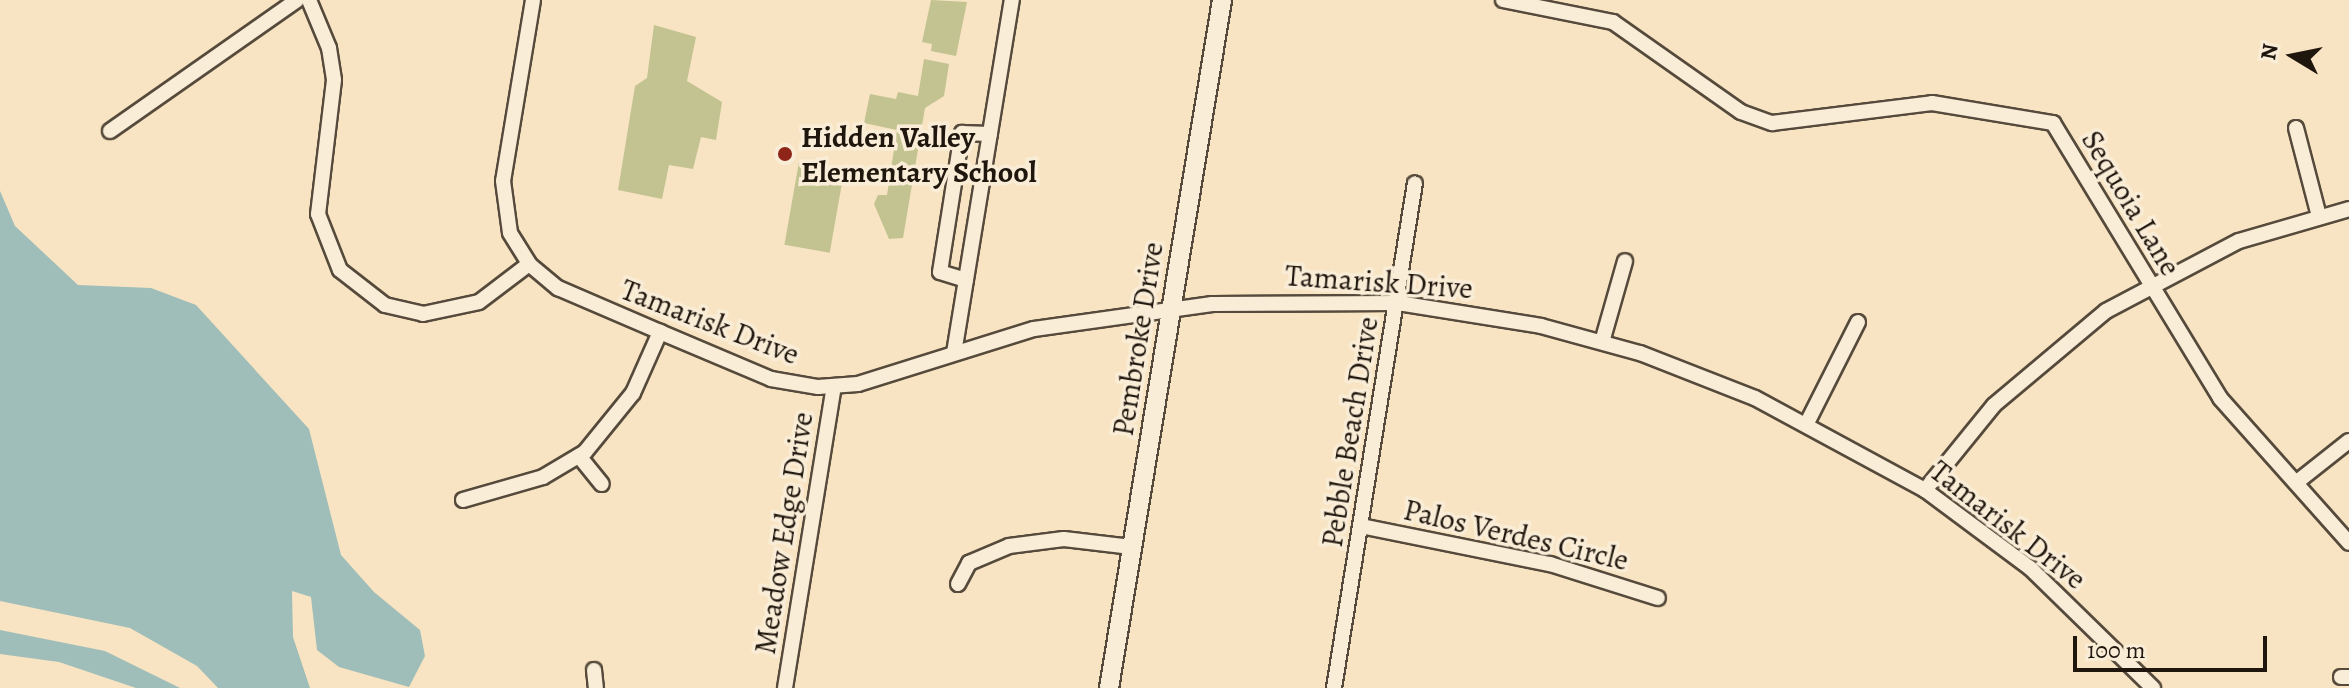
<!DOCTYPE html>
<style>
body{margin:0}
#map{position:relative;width:2349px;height:688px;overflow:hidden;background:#f8e4c2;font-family:Alegreya,serif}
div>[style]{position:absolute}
.green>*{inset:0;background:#c2c390;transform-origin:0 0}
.water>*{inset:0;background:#9fbeb9}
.roads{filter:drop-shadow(2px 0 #554a3b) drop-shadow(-2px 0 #554a3b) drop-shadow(0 2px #554a3b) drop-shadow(0 -2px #554a3b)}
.minor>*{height:14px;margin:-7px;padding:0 7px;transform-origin:7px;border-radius:7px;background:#faedd7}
.tertiary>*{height:18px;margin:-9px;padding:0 9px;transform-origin:9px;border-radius:9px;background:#faedd7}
.dots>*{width:22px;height:22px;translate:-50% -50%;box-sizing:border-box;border:4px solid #faedd7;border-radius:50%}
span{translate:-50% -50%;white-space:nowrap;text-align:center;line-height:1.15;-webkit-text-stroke:7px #faedd7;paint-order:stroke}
.poi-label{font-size:30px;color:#1f160e;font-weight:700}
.left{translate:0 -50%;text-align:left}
.street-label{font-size:30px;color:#1f160e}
.north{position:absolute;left:2253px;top:16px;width:80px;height:80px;-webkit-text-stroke:6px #faedd7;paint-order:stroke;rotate:280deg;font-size:22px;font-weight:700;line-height:32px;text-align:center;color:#1f160e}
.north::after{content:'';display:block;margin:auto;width:28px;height:36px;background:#1f160e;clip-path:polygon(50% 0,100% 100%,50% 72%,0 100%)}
.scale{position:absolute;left:2073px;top:636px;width:194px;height:36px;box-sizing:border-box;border:4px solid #1f160e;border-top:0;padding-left:10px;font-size:24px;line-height:28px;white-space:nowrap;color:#1f160e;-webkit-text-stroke:6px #faedd7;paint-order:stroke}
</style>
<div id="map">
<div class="green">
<i style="clip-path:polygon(931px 0,967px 2px,956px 56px,931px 51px,932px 44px,922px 42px)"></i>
<i style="clip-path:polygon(654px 25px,696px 37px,687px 81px,722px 102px,716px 140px,701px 137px,693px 169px,669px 165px,662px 199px,618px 190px,635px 86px,647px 78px)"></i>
<i style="clip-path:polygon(924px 59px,949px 64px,944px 96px,925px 108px,903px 238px,889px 239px,874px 204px,878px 195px,887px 195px,897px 130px,864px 123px,870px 94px,896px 99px,898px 92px,918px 96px)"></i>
<i style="left:799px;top:162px;width:46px;height:84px;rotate:10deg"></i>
</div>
<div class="water">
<i style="clip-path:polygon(0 191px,15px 226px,78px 285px,151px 288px,196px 305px,309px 429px,341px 555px,374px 592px,420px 630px,425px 656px,409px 687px,339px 667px,317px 650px,311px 597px,292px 591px,293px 637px,310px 688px,218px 688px,197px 666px,130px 628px,0 601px)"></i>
<i style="clip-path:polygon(0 630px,105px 651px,180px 688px,136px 688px,59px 662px,0 654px)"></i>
</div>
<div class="roads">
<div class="minor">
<i style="left:309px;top:0;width:52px;rotate:67.4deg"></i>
<i style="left:329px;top:48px;width:32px;rotate:81deg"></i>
<i style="left:334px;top:80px;width:135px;rotate:96.8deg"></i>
<i style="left:318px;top:214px;width:60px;rotate:68.6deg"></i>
<i style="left:340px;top:270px;width:57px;rotate:37.9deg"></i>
<i style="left:385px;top:305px;width:39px;rotate:13deg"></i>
<i style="left:423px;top:314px;width:57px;rotate:-12.1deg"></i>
<i style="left:479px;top:302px;width:63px;rotate:-37.2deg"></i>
<i style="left:533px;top:0;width:183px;rotate:99.4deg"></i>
<i style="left:503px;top:181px;width:52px;rotate:82.3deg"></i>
<i style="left:510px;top:233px;width:36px;rotate:58deg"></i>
<i style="left:529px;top:264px;width:38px;rotate:40deg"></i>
<i style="left:558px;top:288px;width:111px;rotate:23.3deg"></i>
<i style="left:660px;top:332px;width:121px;rotate:22.9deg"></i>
<i style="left:771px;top:379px;width:48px;rotate:9.7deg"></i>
<i style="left:818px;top:387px;width:40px;rotate:-4.3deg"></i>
<i style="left:858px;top:384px;width:184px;rotate:-17.4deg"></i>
<i style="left:1034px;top:329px;width:180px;rotate:-8deg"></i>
<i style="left:1212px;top:304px;width:186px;rotate:-0.3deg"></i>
<i style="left:1398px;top:303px;width:145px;rotate:9.1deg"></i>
<i style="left:1541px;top:326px;width:103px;rotate:15.3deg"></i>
<i style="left:1640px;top:353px;width:123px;rotate:21.4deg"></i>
<i style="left:1755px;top:398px;width:193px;rotate:28.4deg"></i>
<i style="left:1925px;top:490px;width:131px;rotate:36.6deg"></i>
<i style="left:2030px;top:568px;width:172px;rotate:44.3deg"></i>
<i style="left:1503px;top:0;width:112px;rotate:11.3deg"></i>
<i style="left:1613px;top:22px;width:156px;rotate:35.1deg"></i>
<i style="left:1741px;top:112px;width:33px;rotate:20deg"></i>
<i style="left:1772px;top:123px;width:161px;rotate:-7.1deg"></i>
<i style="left:1932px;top:103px;width:123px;rotate:9.4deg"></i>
<i style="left:2053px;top:123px;width:322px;rotate:58.7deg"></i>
<i style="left:2220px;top:398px;width:194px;rotate:48.3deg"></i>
<i style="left:2296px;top:128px;width:91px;rotate:75.4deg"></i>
<i style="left:110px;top:131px;width:228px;rotate:-35deg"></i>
<i style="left:966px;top:280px;width:27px;rotate:-163deg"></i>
<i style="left:940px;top:272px;width:141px;rotate:-81deg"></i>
<i style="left:962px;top:133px;width:28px;rotate:2deg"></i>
<i style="left:1602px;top:342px;width:84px;rotate:-74.1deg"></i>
<i style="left:954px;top:353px;width:358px;rotate:-80.7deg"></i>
<i style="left:1807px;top:423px;width:113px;rotate:-63.2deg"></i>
<i style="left:579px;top:456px;width:36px;rotate:51deg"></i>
<i style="left:2297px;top:482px;width:66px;rotate:-38.3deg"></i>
<i style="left:1925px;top:490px;width:109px;rotate:-50.9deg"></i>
<i style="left:1994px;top:405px;width:146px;rotate:-40deg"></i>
<i style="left:2106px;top:311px;width:150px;rotate:-27.8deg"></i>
<i style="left:2239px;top:241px;width:115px;rotate:-16.2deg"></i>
<i style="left:463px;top:500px;width:83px;rotate:-16deg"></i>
<i style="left:543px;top:477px;width:49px;rotate:-30.8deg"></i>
<i style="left:585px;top:452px;width:76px;rotate:-50.9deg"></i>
<i style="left:633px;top:393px;width:67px;rotate:-66.1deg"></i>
<i style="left:1361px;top:526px;width:193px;rotate:11.4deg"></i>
<i style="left:1550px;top:564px;width:113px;rotate:17.5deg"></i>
<i style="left:958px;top:584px;width:24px;rotate:-62deg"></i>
<i style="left:969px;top:563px;width:43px;rotate:-23deg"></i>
<i style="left:1009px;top:546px;width:55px;rotate:-7.3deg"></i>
<i style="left:1064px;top:539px;width:68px;rotate:6.7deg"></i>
<i style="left:594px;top:670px;width:18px;rotate:84deg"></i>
<i style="left:2341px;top:677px;width:8px"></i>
<i style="left:785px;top:688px;width:305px;rotate:-80.8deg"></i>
<i style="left:1334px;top:688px;width:511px;rotate:-80.89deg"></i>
</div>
<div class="tertiary">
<i style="left:1109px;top:688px;width:697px;rotate:-80.67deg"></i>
</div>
</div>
<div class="dots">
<i style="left:785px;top:154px;background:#8f2418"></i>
</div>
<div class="poi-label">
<span class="left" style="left:801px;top:154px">Hidden Valley<br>Elementary School</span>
</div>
<div class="street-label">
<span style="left:2131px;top:203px;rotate:59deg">Sequoia Lane</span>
<span style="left:1379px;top:282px;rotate:4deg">Tamarisk Drive</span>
<span style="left:710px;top:322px;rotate:21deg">Tamarisk Drive</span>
<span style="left:1138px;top:339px;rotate:-81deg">Pembroke Drive</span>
<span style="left:1350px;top:432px;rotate:-81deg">Pebble Beach Drive</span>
<span style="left:2008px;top:525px;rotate:38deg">Tamarisk Drive</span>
<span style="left:784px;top:533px;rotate:-81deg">Meadow Edge Drive</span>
<span style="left:1516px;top:535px;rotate:13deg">Palos Verdes Circle</span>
</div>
<div class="north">N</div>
<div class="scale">100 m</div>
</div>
